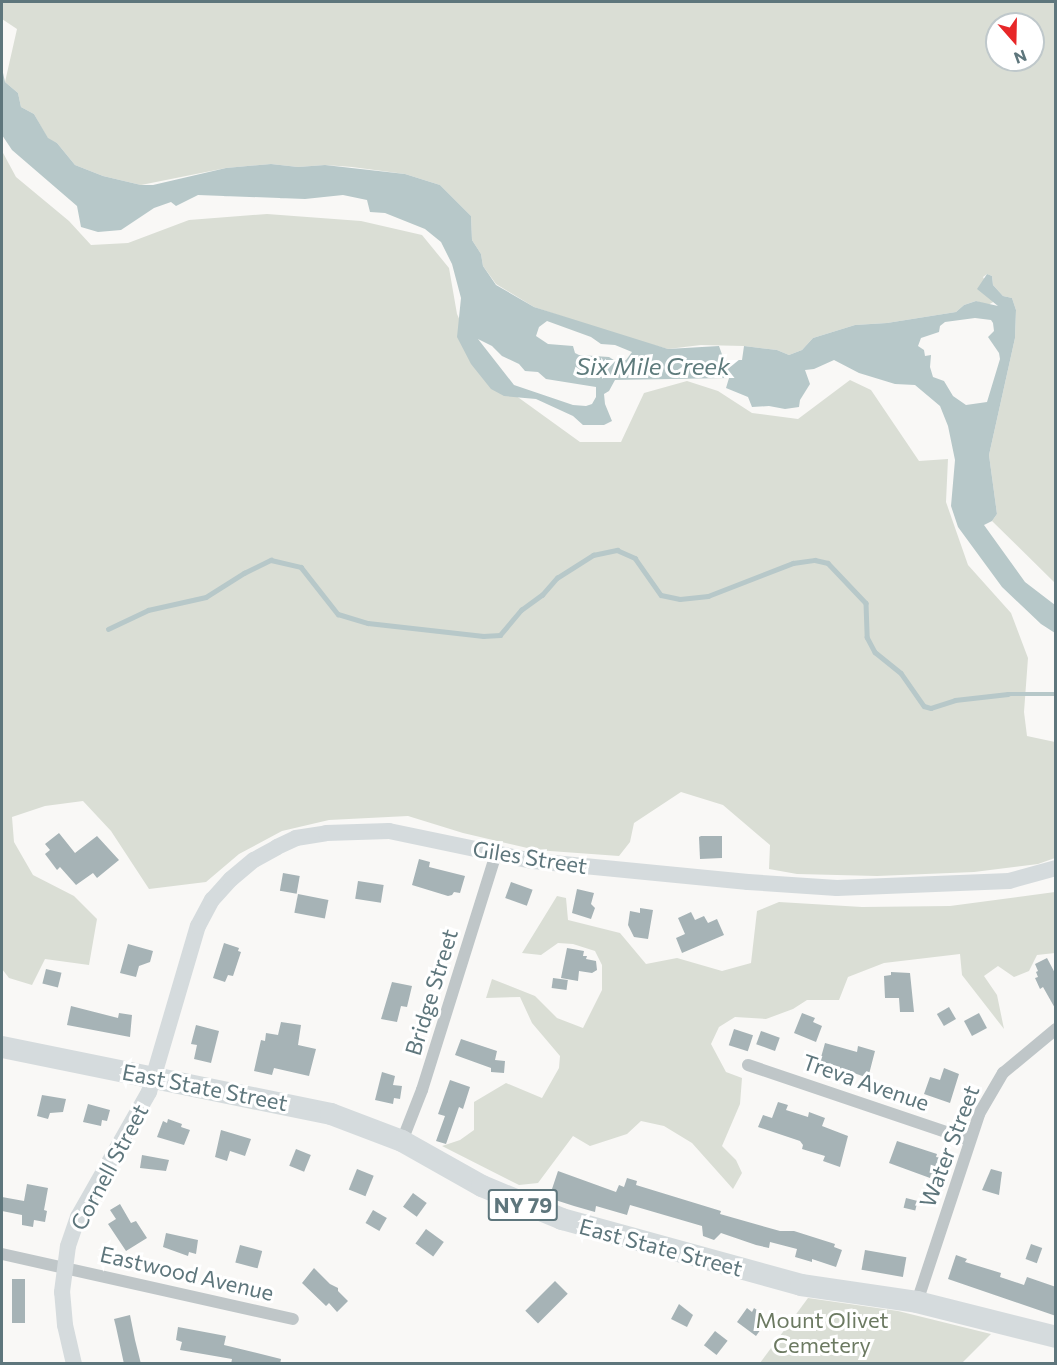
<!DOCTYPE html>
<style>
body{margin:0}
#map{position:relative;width:1057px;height:1365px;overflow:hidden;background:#f9f8f6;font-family:Commissioner,sans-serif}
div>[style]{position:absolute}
.green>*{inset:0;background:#daded5}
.water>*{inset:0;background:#b7c8c9}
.stream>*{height:4.5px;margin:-2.25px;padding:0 2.25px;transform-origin:2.25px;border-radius:2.25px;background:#b7c8c9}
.building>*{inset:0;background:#a6b3b6;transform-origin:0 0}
.street>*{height:12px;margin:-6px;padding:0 6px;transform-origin:6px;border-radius:6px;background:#bfc6c8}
.secondary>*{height:16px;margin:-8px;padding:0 8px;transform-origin:8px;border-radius:8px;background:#d5dbdd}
.highway>*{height:22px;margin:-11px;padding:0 11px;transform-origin:11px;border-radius:11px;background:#d5dbdd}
span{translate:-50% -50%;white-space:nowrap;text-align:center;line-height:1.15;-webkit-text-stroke:6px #fff;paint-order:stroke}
.shield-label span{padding:2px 4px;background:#fff;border:2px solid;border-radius:4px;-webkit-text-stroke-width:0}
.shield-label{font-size:21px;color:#5e767c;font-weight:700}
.street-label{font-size:22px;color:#5e767c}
.park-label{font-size:22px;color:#6c7a62}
.water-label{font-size:24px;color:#5e7b7c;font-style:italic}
.frame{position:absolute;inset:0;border:3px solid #5e767c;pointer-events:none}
.north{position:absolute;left:985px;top:12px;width:60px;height:60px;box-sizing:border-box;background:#fff;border:2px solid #bfc8cb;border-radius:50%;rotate:160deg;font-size:16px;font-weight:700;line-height:24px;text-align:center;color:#5e767c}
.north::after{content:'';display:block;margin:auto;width:21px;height:27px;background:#e72728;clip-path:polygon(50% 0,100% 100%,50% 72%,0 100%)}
</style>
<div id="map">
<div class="green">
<i style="clip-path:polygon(evenodd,2px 2px,1055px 2px,1055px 583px,992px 521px,997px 514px,989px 455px,1015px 338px,1016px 310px,1012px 298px,1003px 296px,993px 285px,992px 276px,987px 274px,983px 277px,995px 301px,988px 305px,976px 301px,964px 305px,956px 312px,887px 323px,855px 325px,813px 338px,802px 350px,789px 355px,777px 350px,744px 346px,701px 345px,668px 349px,620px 336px,534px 307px,496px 284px,483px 266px,481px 254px,472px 240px,471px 216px,440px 185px,405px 174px,352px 167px,325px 165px,298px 167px,271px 164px,226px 168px,141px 185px,103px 176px,75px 165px,57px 143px,48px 139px,34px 114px,21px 107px,18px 93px,5px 82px,17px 29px,2px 19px,2px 2px,997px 24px,1033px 24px,1033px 60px,997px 60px,997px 24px)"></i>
<i style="clip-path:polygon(2px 151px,16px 177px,69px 221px,91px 245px,128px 243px,189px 220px,267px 214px,361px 221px,422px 235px,449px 268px,457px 314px,483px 372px,580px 442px,621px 442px,644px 393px,687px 381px,718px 391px,752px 413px,798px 419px,850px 380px,871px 390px,919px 461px,948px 459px,946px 502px,968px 565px,1011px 613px,1028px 658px,1024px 712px,1027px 736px,1055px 742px,1055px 858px,1038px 864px,974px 872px,877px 876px,797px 874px,769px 869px,770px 845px,723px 805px,681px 792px,634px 823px,630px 842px,619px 856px,536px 850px,463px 833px,408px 816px,329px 820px,282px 831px,239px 854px,206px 882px,149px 889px,111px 831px,83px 801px,45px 806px,12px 817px,14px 842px,33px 875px,74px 896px,97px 919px,89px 965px,45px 959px,32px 985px,9px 978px,2px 969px)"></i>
<i style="clip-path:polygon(1055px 892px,1055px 953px,1037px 955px,1029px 971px,1014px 977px,998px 966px,984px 976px,997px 995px,1004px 1029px,962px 975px,960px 954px,884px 963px,848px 977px,839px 1000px,807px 1000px,793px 1009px,766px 1019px,735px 1017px,719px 1027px,711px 1044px,726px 1072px,742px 1078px,740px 1104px,722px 1146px,736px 1160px,742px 1173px,733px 1189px,692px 1143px,664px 1126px,641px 1121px,627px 1134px,590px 1146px,573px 1136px,538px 1183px,519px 1185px,442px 1146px,460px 1140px,474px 1130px,474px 1102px,506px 1083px,542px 1098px,559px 1068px,560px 1056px,532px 1023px,520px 997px,486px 998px,492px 979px,535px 996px,557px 1018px,583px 1028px,602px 990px,602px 965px,595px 951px,573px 944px,558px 943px,541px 955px,522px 953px,557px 896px,566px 898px,568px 920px,620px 933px,646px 964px,677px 958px,722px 971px,751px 963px,757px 911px,779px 902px,862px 907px,950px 906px)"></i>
<i style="clip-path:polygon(808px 1298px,898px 1311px,991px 1334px,962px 1363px,760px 1363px)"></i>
</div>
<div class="water">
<i style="clip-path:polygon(evenodd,2px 68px,5px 82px,18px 93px,21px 107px,34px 114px,48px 138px,57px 143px,75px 165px,103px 176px,141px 185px,153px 185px,226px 168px,271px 164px,298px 167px,325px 165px,405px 174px,440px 185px,471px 216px,472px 240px,481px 254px,483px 266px,496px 285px,534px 307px,668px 349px,719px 346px,724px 360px,742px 360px,744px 346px,777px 350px,789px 355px,802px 350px,813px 338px,855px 325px,887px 323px,956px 312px,964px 305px,976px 301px,998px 306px,977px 289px,987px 274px,992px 276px,993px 285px,1003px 296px,1012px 298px,1016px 310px,1015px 338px,989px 455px,997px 514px,992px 521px,984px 525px,1025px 582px,1055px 605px,1055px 633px,1041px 624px,1002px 587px,958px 527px,951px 506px,955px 460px,948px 426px,940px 406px,915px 385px,895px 384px,859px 373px,834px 360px,814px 369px,805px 370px,810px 384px,800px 400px,799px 407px,785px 409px,769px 406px,752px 407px,748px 397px,726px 388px,729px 378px,615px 380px,609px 391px,604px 394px,605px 404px,612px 421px,604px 425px,583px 425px,573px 416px,536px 399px,504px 396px,491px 389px,471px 364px,457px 337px,461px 298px,452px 264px,441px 242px,425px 229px,385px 213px,370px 212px,367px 200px,343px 195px,305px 199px,198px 195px,176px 206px,171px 202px,154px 208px,121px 230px,98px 232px,81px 227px,77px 206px,12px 150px,2px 135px,2px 68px,975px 318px,991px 320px,993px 323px,994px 331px,988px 337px,999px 353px,1000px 359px,987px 402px,966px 405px,953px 396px,944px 381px,933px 377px,930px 367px,931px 355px,925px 356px,924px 350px,918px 346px,921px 338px,939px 332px,940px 326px,945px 322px,975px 318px,2px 68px,547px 321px,591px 337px,601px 344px,615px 345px,632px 352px,626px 360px,617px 362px,609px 357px,579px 355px,575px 353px,573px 346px,548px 344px,536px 336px,539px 327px,547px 321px,2px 68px,478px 339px,492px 346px,502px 356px,519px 364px,525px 371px,538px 372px,546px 379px,596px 387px,596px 397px,592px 404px,586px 406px,573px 405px,514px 385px,478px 339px)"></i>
</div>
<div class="stream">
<i style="left:108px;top:629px;width:44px;rotate:-25.4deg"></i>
<i style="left:148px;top:610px;width:59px;rotate:-12.6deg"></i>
<i style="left:206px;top:597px;width:45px;rotate:-32.3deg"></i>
<i style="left:244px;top:573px;width:30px;rotate:-26deg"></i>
<i style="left:271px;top:560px;width:31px;rotate:13deg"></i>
<i style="left:301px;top:567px;width:60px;rotate:51.8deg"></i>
<i style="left:338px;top:614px;width:31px;rotate:17deg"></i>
<i style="left:368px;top:623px;width:116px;rotate:6.4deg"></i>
<i style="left:483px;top:636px;width:17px;rotate:-3deg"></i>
<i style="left:500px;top:635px;width:33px;rotate:-50deg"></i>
<i style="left:521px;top:610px;width:26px;rotate:-36deg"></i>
<i style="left:542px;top:595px;width:23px;rotate:-49deg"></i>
<i style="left:557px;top:578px;width:43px;rotate:-32.6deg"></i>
<i style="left:593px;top:555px;width:25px;rotate:-12deg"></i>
<i style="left:617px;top:550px;width:20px;rotate:24deg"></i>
<i style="left:635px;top:558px;width:45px;rotate:54.9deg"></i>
<i style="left:661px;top:595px;width:19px;rotate:12deg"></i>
<i style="left:680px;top:599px;width:28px;rotate:-6deg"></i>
<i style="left:708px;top:596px;width:91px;rotate:-21.2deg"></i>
<i style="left:793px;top:563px;width:22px;rotate:-8deg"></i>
<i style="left:815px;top:560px;width:13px;rotate:13deg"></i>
<i style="left:828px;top:563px;width:55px;rotate:46.5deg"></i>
<i style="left:866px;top:603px;width:34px;rotate:88deg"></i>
<i style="left:867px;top:637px;width:17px;rotate:62deg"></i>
<i style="left:875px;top:652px;width:33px;rotate:39deg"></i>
<i style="left:901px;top:673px;width:40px;rotate:55.1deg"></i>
<i style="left:924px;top:706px;width:7px;rotate:16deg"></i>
<i style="left:931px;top:708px;width:25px;rotate:-18deg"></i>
<i style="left:955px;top:700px;width:53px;rotate:-6.5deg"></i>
<i style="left:1008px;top:694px;width:48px"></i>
</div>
<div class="building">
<i style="clip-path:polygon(59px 833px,75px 853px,97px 836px,119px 860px,97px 878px,93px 873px,76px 885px,60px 867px,57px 870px,45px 854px,50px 850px,45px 844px)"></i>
<i style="clip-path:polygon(701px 836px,722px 836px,722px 858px,700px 859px,699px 837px)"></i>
<i style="clip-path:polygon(419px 859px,430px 862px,429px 867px,465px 876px,460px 893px,454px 892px,452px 895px,448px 896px,412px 885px)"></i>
<i style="left:283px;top:873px;width:17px;height:18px;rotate:10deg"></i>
<i style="left:358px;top:881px;width:26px;height:18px;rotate:9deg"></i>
<i style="left:511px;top:882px;width:23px;height:17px;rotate:20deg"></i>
<i style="clip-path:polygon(577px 889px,594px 893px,591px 904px,595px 908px,591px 919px,572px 913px)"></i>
<i style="left:298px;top:894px;width:31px;height:19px;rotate:11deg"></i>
<i style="clip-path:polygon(640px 908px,653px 910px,648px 939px,634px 937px,628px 925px,630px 911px,640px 913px)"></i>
<i style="clip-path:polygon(691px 912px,695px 920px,704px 916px,708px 923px,717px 919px,724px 935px,682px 953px,676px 938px,685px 934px,678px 918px)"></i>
<i style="clip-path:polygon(224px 943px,239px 948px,238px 951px,241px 952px,233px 976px,228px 975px,225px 982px,213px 978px)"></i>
<i style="clip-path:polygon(128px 944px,153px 951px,150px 962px,139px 966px,136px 977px,120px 973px)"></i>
<i style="clip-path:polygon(567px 948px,584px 951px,583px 956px,587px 956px,586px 959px,596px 961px,597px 970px,592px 973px,579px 971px,578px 981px,561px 978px)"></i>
<i style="clip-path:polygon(1047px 958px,1056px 975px,1056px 1010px,1043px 987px,1040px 989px,1035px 978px,1038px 977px,1036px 972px,1038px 971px,1035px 964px)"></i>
<i style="left:46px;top:969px;width:16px;height:15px;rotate:14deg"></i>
<i style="clip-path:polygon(891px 972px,910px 973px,914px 1012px,900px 1012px,899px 998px,885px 998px,884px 976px,891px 975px)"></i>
<i style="left:553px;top:978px;width:15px;height:10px;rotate:8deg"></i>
<i style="clip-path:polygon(392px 982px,412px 986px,407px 1007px,401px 1006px,397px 1022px,381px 1019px)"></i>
<i style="clip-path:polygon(71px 1006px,118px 1018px,119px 1013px,132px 1015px,130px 1037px,67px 1025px)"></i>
<i style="left:949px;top:1007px;width:14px;height:14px;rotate:60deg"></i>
<i style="clip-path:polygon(802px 1013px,815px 1018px,813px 1022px,822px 1026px,816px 1042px,794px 1033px)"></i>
<i style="left:979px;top:1013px;width:17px;height:17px;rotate:62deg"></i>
<i style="clip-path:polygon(281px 1022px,301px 1025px,298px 1045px,316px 1049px,309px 1076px,274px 1068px,272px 1075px,254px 1071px,261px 1040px,265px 1041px,266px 1033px,278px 1035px)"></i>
<i style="clip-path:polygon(196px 1025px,219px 1031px,211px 1063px,194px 1059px,197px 1045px,191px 1044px)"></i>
<i style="left:734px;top:1029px;width:20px;height:17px;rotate:18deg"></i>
<i style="left:761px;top:1031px;width:20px;height:14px;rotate:20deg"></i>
<i style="clip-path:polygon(461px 1039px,497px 1051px,495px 1060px,505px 1061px,504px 1073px,491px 1072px,491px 1068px,455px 1055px)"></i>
<i style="clip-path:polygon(825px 1043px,857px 1052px,858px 1046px,875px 1051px,868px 1078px,820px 1061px)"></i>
<i style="clip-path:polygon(944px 1068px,959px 1074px,950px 1103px,924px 1094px,930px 1077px,940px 1080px)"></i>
<i style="clip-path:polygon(382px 1072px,395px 1076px,393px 1085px,402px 1086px,400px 1099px,394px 1098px,393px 1104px,375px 1100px)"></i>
<i style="clip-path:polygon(450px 1080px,470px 1087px,463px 1109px,459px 1107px,446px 1144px,436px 1141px,445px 1116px,438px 1114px)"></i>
<i style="clip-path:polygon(42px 1095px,66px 1099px,63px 1112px,50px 1113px,48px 1119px,37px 1116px)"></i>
<i style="clip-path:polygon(778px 1102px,788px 1105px,786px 1110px,808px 1117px,809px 1112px,825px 1118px,822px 1126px,848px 1136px,840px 1167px,823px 1161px,825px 1156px,802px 1149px,803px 1145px,800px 1141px,758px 1127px,763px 1115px,772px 1118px)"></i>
<i style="clip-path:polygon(88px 1104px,110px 1110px,107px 1121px,102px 1120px,101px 1126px,83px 1122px)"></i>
<i style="clip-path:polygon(168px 1119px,182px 1124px,181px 1127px,190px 1130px,184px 1145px,157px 1137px,163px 1121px,167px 1123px)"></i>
<i style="clip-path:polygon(221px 1130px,251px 1139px,245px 1156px,230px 1151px,227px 1161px,215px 1157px)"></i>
<i style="clip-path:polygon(897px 1141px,937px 1154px,936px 1157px,941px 1158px,936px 1176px,931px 1174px,930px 1178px,889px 1163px)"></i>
<i style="left:296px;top:1149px;width:16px;height:18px;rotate:22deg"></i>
<i style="clip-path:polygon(142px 1155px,169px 1160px,166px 1171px,140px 1168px)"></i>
<i style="left:357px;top:1169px;width:18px;height:22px;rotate:22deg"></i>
<i style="clip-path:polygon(991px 1169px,1002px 1172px,999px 1195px,982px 1190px)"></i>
<i style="clip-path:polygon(558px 1171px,616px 1192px,619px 1185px,624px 1187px,627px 1178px,637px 1181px,636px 1185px,721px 1211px,720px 1214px,780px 1231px,794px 1231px,835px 1244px,834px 1247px,842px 1250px,836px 1267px,812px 1259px,812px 1262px,795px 1257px,797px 1249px,770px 1242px,769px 1248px,756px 1245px,721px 1233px,714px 1240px,703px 1236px,702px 1226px,630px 1205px,627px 1215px,596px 1206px,595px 1212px,574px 1206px,549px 1198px)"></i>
<i style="clip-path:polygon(27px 1184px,48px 1188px,44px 1210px,47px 1211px,45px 1222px,34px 1220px,33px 1227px,22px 1225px,22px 1215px,2px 1211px,2px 1197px,24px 1201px)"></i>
<i style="left:413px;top:1193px;width:17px;height:17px;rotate:36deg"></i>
<i style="left:906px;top:1198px;width:12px;height:10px;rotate:14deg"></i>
<i style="clip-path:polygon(120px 1204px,131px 1223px,136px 1221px,147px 1238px,126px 1251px,108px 1224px,116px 1219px,110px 1210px)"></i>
<i style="left:373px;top:1210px;width:16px;height:15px;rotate:30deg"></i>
<i style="left:426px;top:1229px;width:22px;height:18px;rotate:36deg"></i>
<i style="clip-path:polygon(166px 1233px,198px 1240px,196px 1254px,189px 1252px,188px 1256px,163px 1247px)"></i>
<i style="left:1031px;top:1244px;width:12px;height:16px;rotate:20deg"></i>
<i style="left:240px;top:1245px;width:23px;height:18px;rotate:15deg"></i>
<i style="left:865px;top:1250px;width:42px;height:20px;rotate:10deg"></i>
<i style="clip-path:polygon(956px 1255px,967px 1259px,965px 1262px,1001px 1273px,1000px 1277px,1024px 1285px,1027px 1277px,1056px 1287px,1056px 1316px,948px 1279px)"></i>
<i style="clip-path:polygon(314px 1268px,330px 1284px,338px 1288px,338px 1291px,348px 1301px,337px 1312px,329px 1303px,326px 1306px,302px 1283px)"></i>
<i style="left:12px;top:1279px;width:13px;height:44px"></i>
<i style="left:555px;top:1281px;width:18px;height:42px;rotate:45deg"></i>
<i style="clip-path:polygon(679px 1304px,693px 1315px,687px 1327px,671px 1319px)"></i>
<i style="clip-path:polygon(747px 1308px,752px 1312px,754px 1308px,764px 1315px,761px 1319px,766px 1322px,756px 1336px,737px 1322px)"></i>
<i style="clip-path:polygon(130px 1315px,135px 1340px,141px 1364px,124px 1364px,116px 1327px,114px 1319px)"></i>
<i style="clip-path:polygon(178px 1327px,226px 1336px,224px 1345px,281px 1359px,280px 1364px,231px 1364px,232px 1359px,180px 1350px,182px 1342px,176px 1340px)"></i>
<i style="left:715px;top:1331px;width:16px;height:18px;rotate:38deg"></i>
</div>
<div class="street">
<i style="left:748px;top:1065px;width:234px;rotate:18.7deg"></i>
<i style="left:402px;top:1141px;width:55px;rotate:-68.6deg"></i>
<i style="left:422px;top:1090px;width:247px;rotate:-72.6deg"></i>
<i style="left:2px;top:1254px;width:298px;rotate:12.6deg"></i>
<i style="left:917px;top:1302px;width:198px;rotate:-71.7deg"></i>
<i style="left:979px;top:1114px;width:48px;rotate:-59.7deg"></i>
<i style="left:1003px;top:1073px;width:69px;rotate:-39.7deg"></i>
</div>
<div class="secondary">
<i style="left:74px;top:1364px;width:40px;rotate:-103deg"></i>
<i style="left:65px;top:1325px;width:33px;rotate:-95deg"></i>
<i style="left:62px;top:1292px;width:46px;rotate:-82.6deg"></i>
<i style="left:68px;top:1246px;width:31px;rotate:-71deg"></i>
<i style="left:78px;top:1217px;width:144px;rotate:-60.4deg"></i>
<i style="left:149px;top:1092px;width:173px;rotate:-73.6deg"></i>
<i style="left:198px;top:926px;width:30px;rotate:-62deg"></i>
<i style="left:212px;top:900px;width:28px;rotate:-48deg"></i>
<i style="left:231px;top:879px;width:30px;rotate:-40deg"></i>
<i style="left:254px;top:860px;width:26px;rotate:-29deg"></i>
<i style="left:277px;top:847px;width:21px;rotate:-25deg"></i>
<i style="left:296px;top:838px;width:30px;rotate:-9deg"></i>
<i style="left:326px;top:833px;width:63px;rotate:-1.8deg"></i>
<i style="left:389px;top:831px;width:147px;rotate:11.8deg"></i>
<i style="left:533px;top:861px;width:216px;rotate:5.6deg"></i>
<i style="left:748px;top:882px;width:89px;rotate:3.9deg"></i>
<i style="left:837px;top:888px;width:172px;rotate:-2.3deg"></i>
<i style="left:1009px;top:881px;width:49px;rotate:-15.5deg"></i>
</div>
<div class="highway">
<i style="left:2px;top:1047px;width:336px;rotate:11.5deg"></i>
<i style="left:331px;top:1114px;width:76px;rotate:20.8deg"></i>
<i style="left:402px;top:1141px;width:92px;rotate:29.4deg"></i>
<i style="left:482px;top:1186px;width:87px;rotate:22.4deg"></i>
<i style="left:562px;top:1219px;width:248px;rotate:15.4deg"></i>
<i style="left:801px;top:1285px;width:117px;rotate:8.3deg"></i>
<i style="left:917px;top:1302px;width:143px;rotate:14.1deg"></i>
</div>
<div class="shield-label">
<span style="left:523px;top:1205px">NY 79</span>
</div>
<div class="street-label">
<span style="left:530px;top:857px;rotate:9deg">Giles Street</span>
<span style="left:431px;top:992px;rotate:-73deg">Bridge Street</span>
<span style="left:866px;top:1082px;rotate:19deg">Treva Avenue</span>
<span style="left:205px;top:1087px;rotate:11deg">East State Street</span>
<span style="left:949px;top:1146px;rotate:-69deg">Water Street</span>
<span style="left:109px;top:1167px;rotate:-62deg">Cornell Street</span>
<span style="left:661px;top:1247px;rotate:15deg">East State Street</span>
<span style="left:187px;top:1273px;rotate:13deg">Eastwood Avenue</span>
</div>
<div class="park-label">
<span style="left:822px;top:1332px">Mount Olivet<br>Cemetery</span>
</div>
<div class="water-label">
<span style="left:653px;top:366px">Six Mile Creek</span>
</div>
<div class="frame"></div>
<div class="north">N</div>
</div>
